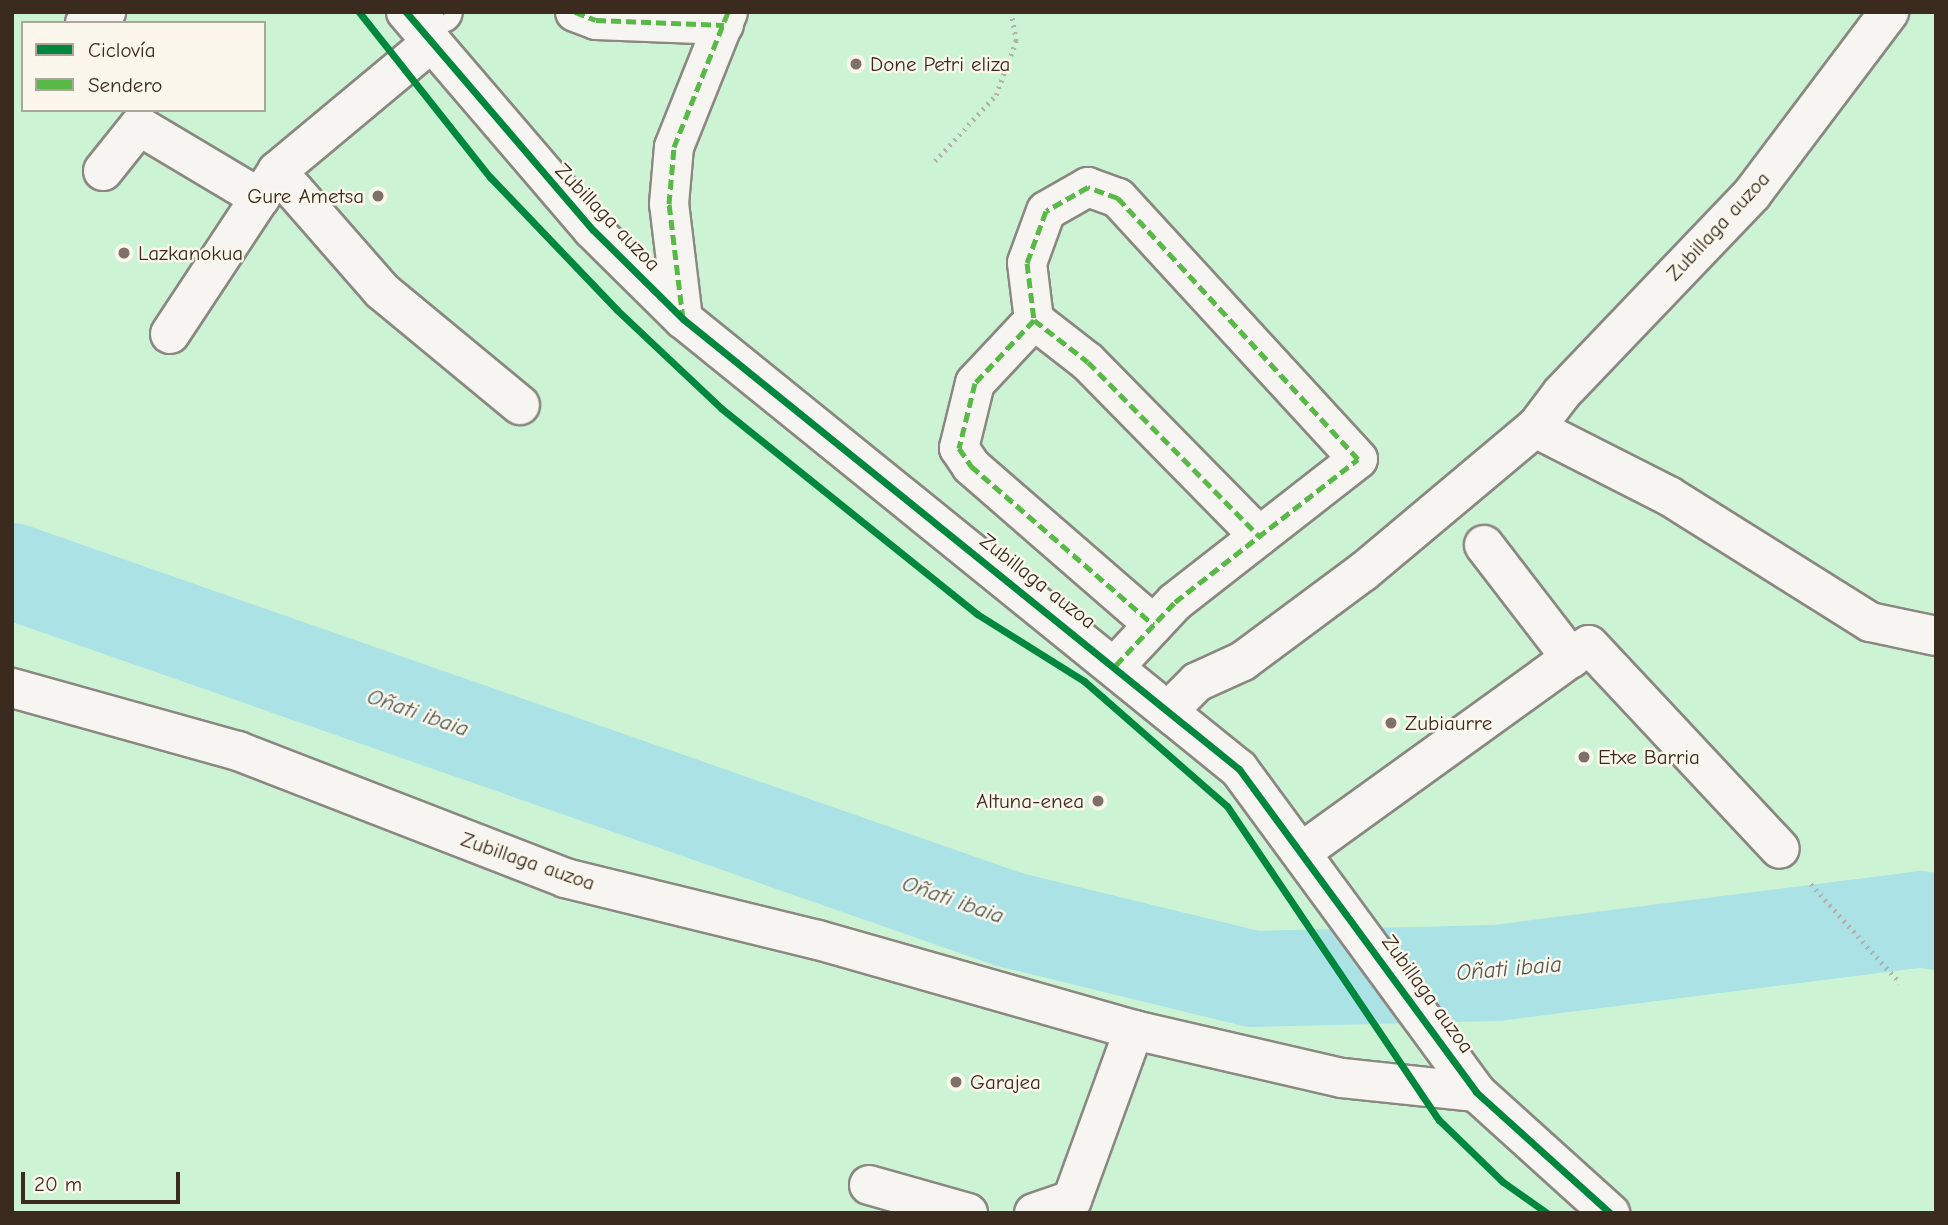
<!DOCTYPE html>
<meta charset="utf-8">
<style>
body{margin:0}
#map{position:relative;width:1948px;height:1225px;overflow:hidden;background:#f8f6f0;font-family:"Comic Neue",sans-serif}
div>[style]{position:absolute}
.green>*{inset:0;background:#cdf3d5}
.river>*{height:96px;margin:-48px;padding:0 48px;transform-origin:48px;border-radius:48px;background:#aae2e6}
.path>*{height:4.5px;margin-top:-2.25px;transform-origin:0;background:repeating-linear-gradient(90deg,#b3b0ac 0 2px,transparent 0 7px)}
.roads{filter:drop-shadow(2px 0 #8b8781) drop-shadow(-2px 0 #8b8781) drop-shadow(0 2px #8b8781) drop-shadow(0 -2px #8b8781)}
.minor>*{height:38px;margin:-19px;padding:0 19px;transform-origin:19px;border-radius:19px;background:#f6f5f1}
.quiet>*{height:5px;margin-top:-2.5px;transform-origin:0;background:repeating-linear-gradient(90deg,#58b947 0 10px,transparent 0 15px)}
.cycleway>*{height:7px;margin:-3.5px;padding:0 3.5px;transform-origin:3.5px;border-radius:3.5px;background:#00873e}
.dots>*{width:19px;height:19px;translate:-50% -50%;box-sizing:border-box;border:4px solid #fbf7ec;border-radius:50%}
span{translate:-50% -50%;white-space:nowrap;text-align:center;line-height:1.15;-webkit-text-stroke:5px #fbf7ec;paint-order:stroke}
.poi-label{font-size:21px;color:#3b2a1e}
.left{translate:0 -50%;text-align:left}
.right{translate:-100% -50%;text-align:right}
.street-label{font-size:21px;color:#3b2a1e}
.water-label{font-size:23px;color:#4e564f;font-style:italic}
.frame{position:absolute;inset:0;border:14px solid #3b2a1e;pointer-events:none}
.legend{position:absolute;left:21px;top:21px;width:245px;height:91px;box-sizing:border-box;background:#fbf7ec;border:2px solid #aea59a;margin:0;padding:9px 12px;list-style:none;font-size:21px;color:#3b2a1e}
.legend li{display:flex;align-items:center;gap:14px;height:35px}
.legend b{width:35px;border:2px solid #aea59a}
.scale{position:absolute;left:21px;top:1172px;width:159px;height:32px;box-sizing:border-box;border:4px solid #3b2a1e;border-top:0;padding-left:9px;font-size:21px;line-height:24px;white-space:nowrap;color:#3b2a1e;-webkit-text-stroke:5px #fbf7ec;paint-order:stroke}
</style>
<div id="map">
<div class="green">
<i style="clip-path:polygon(evenodd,12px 12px,1936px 12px,1936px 1213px,12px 1213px,12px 12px,23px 23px,264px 23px,264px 110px,23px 110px,23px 23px)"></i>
</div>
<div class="river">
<i style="left:12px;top:571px;width:1058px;rotate:19.26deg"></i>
<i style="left:1011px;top:920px;width:249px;rotate:13.7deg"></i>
<i style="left:1253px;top:979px;width:243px;rotate:-1.4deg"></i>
<i style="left:1496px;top:973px;width:428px;rotate:-7.2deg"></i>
<i style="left:1921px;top:919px;width:15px;rotate:11deg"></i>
</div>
<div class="path">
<i style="left:935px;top:161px;width:90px;rotate:-47.3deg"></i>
<i style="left:996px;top:95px;width:58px;rotate:-69.7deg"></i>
<i style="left:1016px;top:41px;width:29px;rotate:-100deg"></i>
<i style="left:1811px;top:884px;width:133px;rotate:48deg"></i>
</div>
<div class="roads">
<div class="minor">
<i style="left:406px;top:12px;width:287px;rotate:49.4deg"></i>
<i style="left:593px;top:230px;width:127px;rotate:44.7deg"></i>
<i style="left:683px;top:319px;width:715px;rotate:38.99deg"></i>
<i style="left:1239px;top:769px;width:401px;rotate:53.7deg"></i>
<i style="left:1476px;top:1092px;width:181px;rotate:42.1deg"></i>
<i style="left:575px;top:12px;width:22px;rotate:21deg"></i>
<i style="left:596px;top:20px;width:128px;rotate:2.2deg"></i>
<i style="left:442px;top:13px;width:1px;rotate:-45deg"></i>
<i style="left:85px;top:23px;width:24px;rotate:-28deg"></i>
<i style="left:432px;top:42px;width:202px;rotate:140.2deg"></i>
<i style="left:277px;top:171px;width:159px;rotate:48.8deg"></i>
<i style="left:382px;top:291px;width:179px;rotate:39.6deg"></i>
<i style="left:103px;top:171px;width:58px;rotate:-51.3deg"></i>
<i style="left:139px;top:126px;width:141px;rotate:30.8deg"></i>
<i style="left:683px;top:319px;width:116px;rotate:-96.9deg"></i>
<i style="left:669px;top:204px;width:57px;rotate:-85deg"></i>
<i style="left:674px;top:147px;width:145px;rotate:-68.2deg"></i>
<i style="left:1034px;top:320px;width:86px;rotate:133.1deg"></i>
<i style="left:975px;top:383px;width:67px;rotate:103.8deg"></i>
<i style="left:959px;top:448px;width:22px;rotate:56deg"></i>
<i style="left:971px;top:466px;width:242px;rotate:41deg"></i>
<i style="left:170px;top:334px;width:189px;rotate:-56.6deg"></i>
<i style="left:1535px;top:428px;width:150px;rotate:26.9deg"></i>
<i style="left:1669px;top:496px;width:237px;rotate:32.1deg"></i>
<i style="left:1870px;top:622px;width:67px;rotate:12deg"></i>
<i style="left:1484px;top:545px;width:143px;rotate:52.4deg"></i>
<i style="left:1116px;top:665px;width:86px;rotate:-46.9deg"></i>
<i style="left:1175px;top:602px;width:232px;rotate:-38deg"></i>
<i style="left:1358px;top:459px;width:355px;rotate:-132.6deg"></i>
<i style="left:1118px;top:198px;width:32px;rotate:-160deg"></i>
<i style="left:1088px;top:187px;width:48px;rotate:150.3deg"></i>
<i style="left:1046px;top:211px;width:55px;rotate:110.1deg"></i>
<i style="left:1027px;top:263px;width:57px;rotate:83deg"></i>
<i style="left:1034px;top:320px;width:68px;rotate:37.9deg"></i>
<i style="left:1088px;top:362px;width:244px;rotate:45.5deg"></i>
<i style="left:12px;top:688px;width:235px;rotate:15.6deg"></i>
<i style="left:238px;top:751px;width:351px;rotate:21.2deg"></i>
<i style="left:565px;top:878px;width:260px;rotate:13.8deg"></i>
<i style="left:818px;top:940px;width:329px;rotate:15.9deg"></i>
<i style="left:1134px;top:1030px;width:213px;rotate:13deg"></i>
<i style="left:1342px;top:1078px;width:135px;rotate:6deg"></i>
<i style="left:1170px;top:709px;width:38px;rotate:-45deg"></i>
<i style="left:1197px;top:682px;width:51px;rotate:-24.5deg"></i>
<i style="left:1243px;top:661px;width:149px;rotate:-36.6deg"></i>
<i style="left:1363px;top:572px;width:227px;rotate:-40deg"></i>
<i style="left:1537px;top:426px;width:41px;rotate:-52.9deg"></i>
<i style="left:1562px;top:393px;width:275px;rotate:-46.3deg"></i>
<i style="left:1752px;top:194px;width:228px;rotate:-53deg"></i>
<i style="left:1303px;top:851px;width:352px;rotate:-35.8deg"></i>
<i style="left:1589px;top:645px;width:279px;rotate:46.9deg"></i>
<i style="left:869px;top:1185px;width:103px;rotate:15.8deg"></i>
<i style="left:1034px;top:1213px;width:40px;rotate:-18.9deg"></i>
<i style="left:1072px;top:1200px;width:181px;rotate:-70deg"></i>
</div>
</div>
<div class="quiet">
<i style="left:575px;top:12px;width:22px;rotate:21deg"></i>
<i style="left:596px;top:20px;width:128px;rotate:2.2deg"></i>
<i style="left:442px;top:13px;width:1px;rotate:-45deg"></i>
<i style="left:683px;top:319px;width:116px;rotate:-96.9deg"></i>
<i style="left:669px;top:204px;width:57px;rotate:-85deg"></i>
<i style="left:674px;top:147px;width:145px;rotate:-68.2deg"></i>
<i style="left:1034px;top:320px;width:86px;rotate:133.1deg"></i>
<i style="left:975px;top:383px;width:67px;rotate:103.8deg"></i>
<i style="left:959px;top:448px;width:22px;rotate:56deg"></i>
<i style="left:971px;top:466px;width:242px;rotate:41deg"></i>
<i style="left:1116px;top:665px;width:86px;rotate:-46.9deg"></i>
<i style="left:1175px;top:602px;width:232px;rotate:-38deg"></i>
<i style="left:1358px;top:459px;width:355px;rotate:-132.6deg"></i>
<i style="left:1118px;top:198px;width:32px;rotate:-160deg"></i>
<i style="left:1088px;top:187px;width:48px;rotate:150.3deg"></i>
<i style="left:1046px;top:211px;width:55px;rotate:110.1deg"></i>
<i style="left:1027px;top:263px;width:57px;rotate:83deg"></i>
<i style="left:1034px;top:320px;width:68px;rotate:37.9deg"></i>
<i style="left:1088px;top:362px;width:244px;rotate:45.5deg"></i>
</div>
<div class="cycleway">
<i style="left:359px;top:12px;width:211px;rotate:51.6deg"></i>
<i style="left:490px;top:177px;width:184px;rotate:46.3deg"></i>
<i style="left:617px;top:310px;width:144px;rotate:43.3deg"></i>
<i style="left:722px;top:409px;width:327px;rotate:38.8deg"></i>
<i style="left:977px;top:614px;width:126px;rotate:32.1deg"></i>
<i style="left:1084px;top:681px;width:190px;rotate:41.2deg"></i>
<i style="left:1227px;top:806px;width:379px;rotate:56deg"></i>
<i style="left:1439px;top:1120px;width:89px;rotate:44.1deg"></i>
<i style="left:1503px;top:1182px;width:54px;rotate:35.2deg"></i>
<i style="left:406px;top:12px;width:287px;rotate:49.4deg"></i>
<i style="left:593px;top:230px;width:127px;rotate:44.7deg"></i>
<i style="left:683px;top:319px;width:715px;rotate:38.99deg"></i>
<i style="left:1239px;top:769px;width:401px;rotate:53.7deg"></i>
<i style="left:1476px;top:1092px;width:181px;rotate:42.1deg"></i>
</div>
<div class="dots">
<i style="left:856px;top:64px;background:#7d7168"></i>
<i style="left:378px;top:196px;background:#7d7168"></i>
<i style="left:124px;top:253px;background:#7d7168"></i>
<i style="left:1391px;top:723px;background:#7d7168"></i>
<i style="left:1584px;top:757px;background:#7d7168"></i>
<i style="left:1098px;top:801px;background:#7d7168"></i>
<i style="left:956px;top:1082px;background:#7d7168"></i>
</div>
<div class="poi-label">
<span class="left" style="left:870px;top:64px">Done Petri eliza</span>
<span class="right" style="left:364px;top:196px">Gure Ametsa</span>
<span class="left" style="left:138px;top:253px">Lazkanokua</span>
<span class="left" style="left:1405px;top:723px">Zubiaurre</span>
<span class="left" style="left:1598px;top:757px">Etxe Barria</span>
<span class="right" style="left:1084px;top:801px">Altuna-enea</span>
<span class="left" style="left:970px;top:1082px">Garajea</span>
</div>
<div class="street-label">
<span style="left:608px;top:217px;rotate:46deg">Zubillaga auzoa</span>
<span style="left:1718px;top:226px;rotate:-47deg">Zubillaga auzoa</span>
<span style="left:1038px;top:581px;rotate:38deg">Zubillaga auzoa</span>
<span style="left:528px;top:861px;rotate:19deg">Zubillaga auzoa</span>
<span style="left:1428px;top:994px;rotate:54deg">Zubillaga auzoa</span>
</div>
<div class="water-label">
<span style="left:418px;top:713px;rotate:19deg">Oñati ibaia</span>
<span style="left:953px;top:900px;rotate:19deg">Oñati ibaia</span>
<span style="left:1509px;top:969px;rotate:-5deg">Oñati ibaia</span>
</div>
<div class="frame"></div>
<ul class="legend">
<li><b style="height:9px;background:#00873e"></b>Ciclovía</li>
<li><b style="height:9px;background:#58b947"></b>Sendero</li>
</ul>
<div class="scale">20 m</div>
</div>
